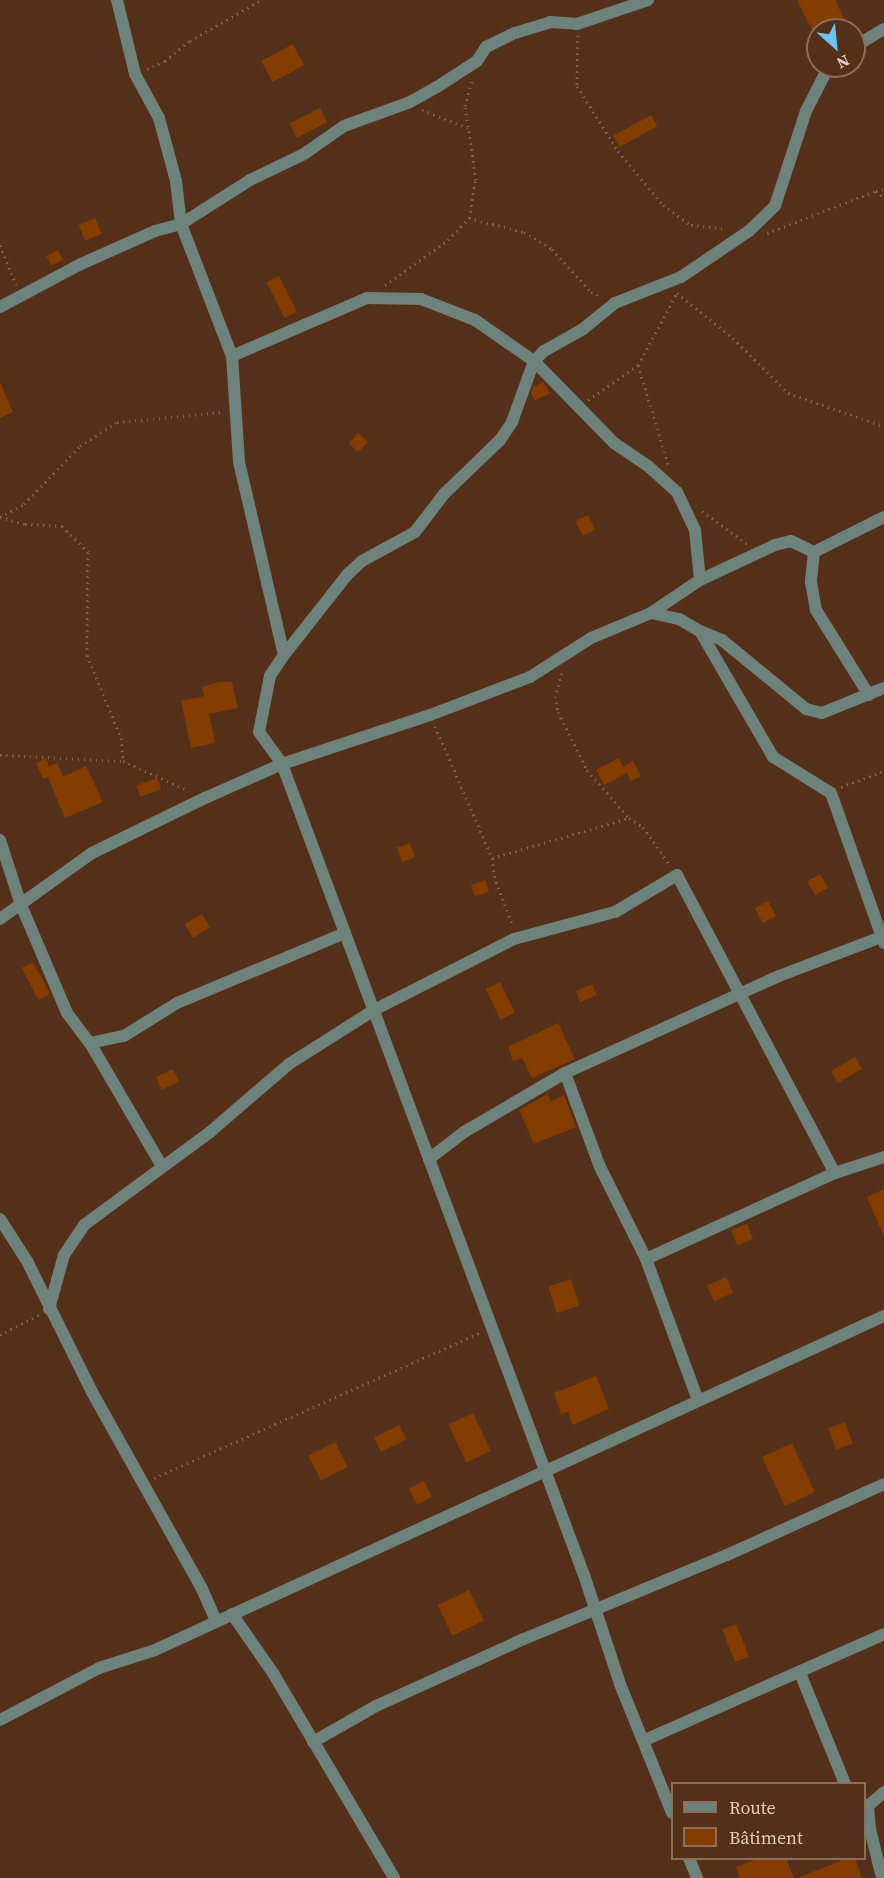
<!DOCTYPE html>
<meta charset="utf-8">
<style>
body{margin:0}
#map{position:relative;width:884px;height:1878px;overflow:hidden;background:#542f19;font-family:"Source Serif 4",serif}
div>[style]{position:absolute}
.building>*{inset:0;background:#843d01;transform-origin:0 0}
.path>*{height:3px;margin-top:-1.5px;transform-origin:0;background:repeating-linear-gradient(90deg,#80604d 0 1.5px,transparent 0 6px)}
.minor>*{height:12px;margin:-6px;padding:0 6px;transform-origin:6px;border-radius:6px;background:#6c827a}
.tertiary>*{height:12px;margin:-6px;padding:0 6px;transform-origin:6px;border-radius:6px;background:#6c827a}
span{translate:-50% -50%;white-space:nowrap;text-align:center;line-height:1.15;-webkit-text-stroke:5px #542f19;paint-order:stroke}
.legend{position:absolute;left:671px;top:1782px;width:195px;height:78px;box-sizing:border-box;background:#542f19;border:2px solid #8d6e5b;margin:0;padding:8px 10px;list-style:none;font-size:18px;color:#e3ccbf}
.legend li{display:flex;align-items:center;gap:12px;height:30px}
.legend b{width:30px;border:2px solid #8d6e5b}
.north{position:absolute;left:806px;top:18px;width:60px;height:60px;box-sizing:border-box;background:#542f19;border:2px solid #8d6e5b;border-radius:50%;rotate:153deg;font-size:16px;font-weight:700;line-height:24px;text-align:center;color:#e3ccbf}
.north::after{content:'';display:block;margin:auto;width:21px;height:27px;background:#68c4f0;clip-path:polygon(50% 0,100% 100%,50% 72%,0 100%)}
</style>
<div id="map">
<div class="building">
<i style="clip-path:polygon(797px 0,835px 0,850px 30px,812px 30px)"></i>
<i style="left:293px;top:44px;width:24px;height:36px;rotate:62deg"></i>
<i style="left:320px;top:108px;width:16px;height:34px;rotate:63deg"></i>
<i style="left:651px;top:115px;width:13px;height:43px;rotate:61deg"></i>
<i style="left:95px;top:218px;width:17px;height:18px;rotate:66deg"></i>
<i style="left:58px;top:250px;width:11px;height:13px;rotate:63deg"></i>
<i style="left:279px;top:276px;width:40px;height:14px;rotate:63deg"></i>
<i style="clip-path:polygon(0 382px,13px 412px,0 418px)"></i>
<i style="clip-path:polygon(543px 382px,550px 393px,535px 401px,531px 393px,533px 387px)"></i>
<i style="left:358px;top:433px;width:13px;height:14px;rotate:42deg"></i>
<i style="left:588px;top:515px;width:16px;height:14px;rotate:63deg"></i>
<i style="clip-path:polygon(218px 682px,232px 682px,238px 708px,209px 714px,215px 743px,191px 748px,181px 701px,204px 696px,202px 687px)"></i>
<i style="clip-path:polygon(46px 758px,49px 766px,57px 763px,63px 777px,86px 766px,103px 802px,65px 818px,48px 777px,43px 779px,36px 763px)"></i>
<i style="clip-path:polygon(619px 758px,623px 767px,633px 761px,641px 776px,631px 781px,627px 773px,604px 785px,596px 770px)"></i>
<i style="left:157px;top:778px;width:12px;height:22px;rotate:70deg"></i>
<i style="left:410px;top:843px;width:15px;height:14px;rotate:70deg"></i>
<i style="left:820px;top:874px;width:16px;height:15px;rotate:60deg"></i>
<i style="left:485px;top:880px;width:12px;height:15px;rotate:70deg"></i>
<i style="left:768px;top:901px;width:17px;height:15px;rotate:62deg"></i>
<i style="left:202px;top:914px;width:16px;height:20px;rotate:60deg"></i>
<i style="left:33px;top:962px;width:36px;height:13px;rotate:62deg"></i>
<i style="left:500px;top:982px;width:34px;height:16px;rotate:64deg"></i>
<i style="left:592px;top:984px;width:12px;height:18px;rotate:66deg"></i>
<i style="clip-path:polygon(558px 1023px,575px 1059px,532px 1078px,522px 1058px,513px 1061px,508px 1047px)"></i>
<i style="left:855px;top:1057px;width:14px;height:28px;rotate:60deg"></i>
<i style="left:173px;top:1069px;width:14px;height:19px;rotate:65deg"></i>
<i style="clip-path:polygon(548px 1094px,551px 1102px,564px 1095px,576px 1127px,534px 1144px,519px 1110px)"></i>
<i style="clip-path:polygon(884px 1189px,884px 1237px,867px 1197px)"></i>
<i style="left:747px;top:1224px;width:16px;height:17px;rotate:68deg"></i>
<i style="left:726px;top:1277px;width:17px;height:21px;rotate:65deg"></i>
<i style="left:571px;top:1279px;width:28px;height:24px;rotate:72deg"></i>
<i style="clip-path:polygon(596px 1376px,609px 1409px,573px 1425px,568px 1412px,561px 1414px,554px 1393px)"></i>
<i style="left:473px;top:1413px;width:42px;height:27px;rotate:65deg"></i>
<i style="left:845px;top:1422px;width:23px;height:18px;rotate:70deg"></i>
<i style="left:399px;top:1425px;width:16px;height:28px;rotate:63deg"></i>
<i style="left:335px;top:1442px;width:28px;height:30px;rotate:63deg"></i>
<i style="left:792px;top:1443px;width:54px;height:33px;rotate:65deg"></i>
<i style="left:424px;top:1481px;width:18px;height:17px;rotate:63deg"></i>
<i style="left:469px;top:1590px;width:34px;height:35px;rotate:64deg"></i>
<i style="left:736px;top:1624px;width:35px;height:15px;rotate:68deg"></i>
<i style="clip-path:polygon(759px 1858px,786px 1858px,794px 1878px,740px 1878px,736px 1867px)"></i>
<i style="clip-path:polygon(847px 1858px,855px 1858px,862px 1878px,798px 1878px)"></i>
</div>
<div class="path">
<i style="left:578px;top:35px;width:51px;rotate:91.1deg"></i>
<i style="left:577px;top:86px;width:77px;rotate:57.8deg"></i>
<i style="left:618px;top:151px;width:70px;rotate:50.2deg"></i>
<i style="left:663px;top:205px;width:34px;rotate:36deg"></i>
<i style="left:691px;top:225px;width:36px;rotate:6deg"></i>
<i style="left:147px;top:69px;width:20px;rotate:-24deg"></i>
<i style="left:165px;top:61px;width:32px;rotate:-39deg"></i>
<i style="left:190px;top:41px;width:82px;rotate:-30deg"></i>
<i style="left:422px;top:110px;width:49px;rotate:21.4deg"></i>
<i style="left:876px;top:191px;width:8px;rotate:-14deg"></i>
<i style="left:469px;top:218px;width:57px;rotate:14.3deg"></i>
<i style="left:524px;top:232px;width:33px;rotate:31deg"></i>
<i style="left:552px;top:249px;width:58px;rotate:47.8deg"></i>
<i style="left:591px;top:292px;width:12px;rotate:24deg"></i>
<i style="left:767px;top:233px;width:117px;rotate:-21.1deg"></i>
<i style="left:876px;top:191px;width:10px;rotate:37deg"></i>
<i style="left:0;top:245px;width:43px;rotate:68.2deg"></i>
<i style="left:385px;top:285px;width:77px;rotate:-35.5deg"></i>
<i style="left:448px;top:240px;width:30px;rotate:-46deg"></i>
<i style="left:469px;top:218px;width:39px;rotate:-80deg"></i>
<i style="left:476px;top:180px;width:75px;rotate:-98.5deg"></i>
<i style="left:465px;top:106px;width:27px;rotate:-75deg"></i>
<i style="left:677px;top:293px;width:72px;rotate:38.8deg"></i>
<i style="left:733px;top:338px;width:78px;rotate:45deg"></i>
<i style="left:788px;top:393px;width:102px;rotate:19deg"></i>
<i style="left:638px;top:365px;width:107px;rotate:73.1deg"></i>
<i style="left:588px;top:400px;width:61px;rotate:-35deg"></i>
<i style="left:638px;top:365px;width:82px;rotate:-61.6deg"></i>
<i style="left:702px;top:511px;width:56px;rotate:36.3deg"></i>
<i style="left:0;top:517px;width:26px;rotate:16deg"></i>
<i style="left:25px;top:524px;width:37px;rotate:3deg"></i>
<i style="left:62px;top:526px;width:37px;rotate:45deg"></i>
<i style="left:88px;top:552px;width:103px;rotate:90.6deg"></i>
<i style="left:87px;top:655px;width:90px;rotate:67.7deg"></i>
<i style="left:121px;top:738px;width:23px;rotate:85deg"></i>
<i style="left:0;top:517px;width:27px;rotate:-28deg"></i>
<i style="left:24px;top:504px;width:81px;rotate:-46deg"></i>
<i style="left:80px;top:446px;width:44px;rotate:-33deg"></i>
<i style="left:117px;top:422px;width:107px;rotate:-5.3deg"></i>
<i style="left:562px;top:673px;width:24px;rotate:107deg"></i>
<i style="left:555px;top:696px;width:16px;rotate:79deg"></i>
<i style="left:558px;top:712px;width:65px;rotate:63.4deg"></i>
<i style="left:587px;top:770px;width:64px;rotate:48.8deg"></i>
<i style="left:435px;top:726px;width:144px;rotate:66.6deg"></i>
<i style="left:492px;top:858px;width:18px;rotate:84deg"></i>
<i style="left:494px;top:876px;width:53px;rotate:69.2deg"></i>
<i style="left:0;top:755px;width:123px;rotate:2.8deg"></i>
<i style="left:123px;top:761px;width:72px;rotate:24.4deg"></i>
<i style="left:841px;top:787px;width:46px;rotate:-20.4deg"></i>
<i style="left:492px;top:858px;width:143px;rotate:-16.3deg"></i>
<i style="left:629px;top:818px;width:17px;rotate:33deg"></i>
<i style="left:643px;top:827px;width:45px;rotate:54.9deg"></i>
<i style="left:0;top:1335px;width:45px;rotate:-27.7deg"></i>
<i style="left:154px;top:1478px;width:356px;rotate:-24deg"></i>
</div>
<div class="minor">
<i style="left:117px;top:0;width:76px;rotate:76.3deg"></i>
<i style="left:135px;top:74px;width:50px;rotate:61.4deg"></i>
<i style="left:159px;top:118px;width:65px;rotate:74.9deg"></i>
<i style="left:176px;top:181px;width:43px;rotate:83.4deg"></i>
<i style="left:181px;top:224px;width:142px;rotate:68.9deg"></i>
<i style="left:232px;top:356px;width:106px;rotate:86.2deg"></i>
<i style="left:239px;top:462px;width:198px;rotate:76.9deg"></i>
<i style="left:284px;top:655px;width:25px;rotate:124deg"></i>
<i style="left:270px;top:676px;width:57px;rotate:101.1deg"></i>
<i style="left:259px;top:732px;width:39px;rotate:54deg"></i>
<i style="left:282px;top:764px;width:865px;rotate:69.58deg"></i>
<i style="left:584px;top:1575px;width:115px;rotate:71.7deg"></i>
<i style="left:620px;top:1684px;width:139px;rotate:68deg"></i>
<i style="left:854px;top:47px;width:35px;rotate:-31deg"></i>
<i style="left:0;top:307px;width:92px;rotate:-28deg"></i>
<i style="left:81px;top:264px;width:81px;rotate:-24deg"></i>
<i style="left:155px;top:231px;width:27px;rotate:-15deg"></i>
<i style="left:181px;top:224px;width:82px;rotate:-32.5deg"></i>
<i style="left:250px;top:180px;width:60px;rotate:-25.7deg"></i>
<i style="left:304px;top:154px;width:49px;rotate:-35deg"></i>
<i style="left:344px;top:126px;width:68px;rotate:-19.8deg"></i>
<i style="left:408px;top:103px;width:33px;rotate:-29deg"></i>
<i style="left:437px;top:87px;width:48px;rotate:-33deg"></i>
<i style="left:477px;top:61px;width:17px;rotate:-57deg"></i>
<i style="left:486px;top:47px;width:32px;rotate:-26deg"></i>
<i style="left:515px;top:33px;width:37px;rotate:-17deg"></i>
<i style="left:550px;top:22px;width:27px;rotate:4deg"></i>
<i style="left:577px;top:24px;width:75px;rotate:-18.7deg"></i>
<i style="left:232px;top:356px;width:147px;rotate:-23.2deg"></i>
<i style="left:367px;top:298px;width:54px;rotate:1.1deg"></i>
<i style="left:421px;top:299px;width:58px;rotate:21.3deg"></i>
<i style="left:475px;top:320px;width:72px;rotate:34.8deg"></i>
<i style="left:534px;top:361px;width:115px;rotate:45.7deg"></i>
<i style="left:614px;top:443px;width:41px;rotate:34.1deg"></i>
<i style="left:648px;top:466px;width:39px;rotate:42deg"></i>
<i style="left:677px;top:492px;width:42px;rotate:64.7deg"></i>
<i style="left:695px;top:530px;width:50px;rotate:84.3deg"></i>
<i style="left:814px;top:552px;width:30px;rotate:96deg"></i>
<i style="left:811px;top:582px;width:28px;rotate:80deg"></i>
<i style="left:816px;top:610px;width:100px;rotate:58.1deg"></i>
<i style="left:651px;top:613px;width:29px;rotate:12deg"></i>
<i style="left:679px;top:619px;width:24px;rotate:30deg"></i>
<i style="left:700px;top:631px;width:146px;rotate:59.9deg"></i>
<i style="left:773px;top:757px;width:68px;rotate:31.8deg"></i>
<i style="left:831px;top:793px;width:159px;rotate:70.5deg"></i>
<i style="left:700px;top:631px;width:24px;rotate:22deg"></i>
<i style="left:722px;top:640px;width:109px;rotate:39.4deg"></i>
<i style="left:806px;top:709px;width:16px;rotate:14deg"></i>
<i style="left:822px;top:713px;width:67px;rotate:-22deg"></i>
<i style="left:284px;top:655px;width:102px;rotate:-51.8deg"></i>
<i style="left:347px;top:575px;width:21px;rotate:-43deg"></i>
<i style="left:362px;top:561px;width:60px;rotate:-28.7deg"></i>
<i style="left:415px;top:532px;width:48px;rotate:-52.7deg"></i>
<i style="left:444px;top:494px;width:78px;rotate:-44deg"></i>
<i style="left:500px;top:440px;width:22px;rotate:-56deg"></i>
<i style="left:512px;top:422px;width:65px;rotate:-70.2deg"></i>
<i style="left:534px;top:361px;width:14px;rotate:-45deg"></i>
<i style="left:544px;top:351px;width:45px;rotate:-29.4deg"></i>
<i style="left:583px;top:329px;width:41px;rotate:-39.1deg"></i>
<i style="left:615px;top:303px;width:71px;rotate:-21.5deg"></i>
<i style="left:681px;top:277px;width:82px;rotate:-34.1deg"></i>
<i style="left:749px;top:231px;width:36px;rotate:-44deg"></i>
<i style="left:775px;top:206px;width:100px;rotate:-71.9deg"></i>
<i style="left:806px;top:111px;width:51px;rotate:-62.9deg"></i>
<i style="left:0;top:840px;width:68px;rotate:72.1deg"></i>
<i style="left:21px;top:905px;width:117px;rotate:66.9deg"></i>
<i style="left:67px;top:1013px;width:38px;rotate:53deg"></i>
<i style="left:90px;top:1043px;width:143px;rotate:59.7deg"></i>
<i style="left:0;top:919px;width:113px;rotate:-35.7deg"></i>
<i style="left:92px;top:853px;width:126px;rotate:-26deg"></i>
<i style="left:205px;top:798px;width:84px;rotate:-23.8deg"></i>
<i style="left:282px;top:764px;width:156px;rotate:-18.3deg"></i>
<i style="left:430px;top:715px;width:107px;rotate:-20.8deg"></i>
<i style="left:530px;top:677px;width:72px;rotate:-32.6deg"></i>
<i style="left:591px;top:638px;width:65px;rotate:-22.6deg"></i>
<i style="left:651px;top:613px;width:59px;rotate:-34deg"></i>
<i style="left:700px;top:580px;width:83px;rotate:-25deg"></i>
<i style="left:775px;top:545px;width:16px;rotate:-14deg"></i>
<i style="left:791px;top:541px;width:25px;rotate:26deg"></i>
<i style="left:814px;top:552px;width:78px;rotate:-26.6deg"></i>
<i style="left:90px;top:1043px;width:35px;rotate:-12deg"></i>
<i style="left:124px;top:1036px;width:62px;rotate:-31.9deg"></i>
<i style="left:177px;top:1003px;width:182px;rotate:-22.6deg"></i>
<i style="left:565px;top:1073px;width:100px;rotate:69.6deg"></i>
<i style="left:600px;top:1167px;width:103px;rotate:63.4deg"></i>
<i style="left:646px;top:1259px;width:150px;rotate:69.8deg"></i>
<i style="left:429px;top:1159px;width:44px;rotate:-37.6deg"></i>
<i style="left:464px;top:1132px;width:117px;rotate:-30.3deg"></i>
<i style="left:565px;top:1073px;width:235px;rotate:-24.4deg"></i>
<i style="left:779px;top:976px;width:109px;rotate:-20.9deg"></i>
<i style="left:0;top:1219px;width:50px;rotate:57.3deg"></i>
<i style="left:27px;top:1261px;width:146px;rotate:63.6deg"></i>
<i style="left:92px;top:1392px;width:226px;rotate:60.8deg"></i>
<i style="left:202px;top:1589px;width:35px;rotate:66deg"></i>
<i style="left:646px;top:1259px;width:208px;rotate:-24.5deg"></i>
<i style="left:835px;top:1173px;width:52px;rotate:-18.1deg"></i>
<i style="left:49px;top:1309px;width:56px;rotate:-74.5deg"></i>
<i style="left:64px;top:1255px;width:36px;rotate:-56deg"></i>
<i style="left:84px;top:1225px;width:157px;rotate:-36.4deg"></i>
<i style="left:210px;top:1132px;width:104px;rotate:-40.7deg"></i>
<i style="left:289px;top:1064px;width:101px;rotate:-32.4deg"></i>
<i style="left:374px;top:1010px;width:157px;rotate:-26.9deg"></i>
<i style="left:514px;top:939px;width:105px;rotate:-15deg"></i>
<i style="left:615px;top:912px;width:72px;rotate:-30.8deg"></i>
<i style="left:677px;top:875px;width:337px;rotate:62.1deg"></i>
<i style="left:232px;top:1614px;width:72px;rotate:55.2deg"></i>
<i style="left:273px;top:1673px;width:238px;rotate:59.4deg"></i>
<i style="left:800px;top:1673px;width:120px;rotate:67.9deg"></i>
<i style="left:645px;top:1740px;width:261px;rotate:-23.9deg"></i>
<i style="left:313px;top:1742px;width:73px;rotate:-29.7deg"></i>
<i style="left:376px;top:1706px;width:162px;rotate:-24.4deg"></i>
<i style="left:524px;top:1639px;width:220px;rotate:-22.5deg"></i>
<i style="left:727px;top:1555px;width:172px;rotate:-24.3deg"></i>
<i style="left:864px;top:1804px;width:4px;rotate:27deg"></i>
<i style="left:868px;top:1806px;width:23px;rotate:85deg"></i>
<i style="left:870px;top:1829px;width:50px;rotate:76.2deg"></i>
<i style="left:868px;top:1806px;width:21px;rotate:-41deg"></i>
<i style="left:689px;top:1858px;width:22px;rotate:68deg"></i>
</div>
<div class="tertiary">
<i style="left:0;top:1720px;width:112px;rotate:-27.7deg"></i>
<i style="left:99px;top:1668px;width:59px;rotate:-17.8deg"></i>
<i style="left:155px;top:1650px;width:802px;rotate:-24.62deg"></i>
</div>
<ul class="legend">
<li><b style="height:8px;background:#6c827a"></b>Route</li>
<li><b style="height:16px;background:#843d01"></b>Bâtiment</li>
</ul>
<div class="north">N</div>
</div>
